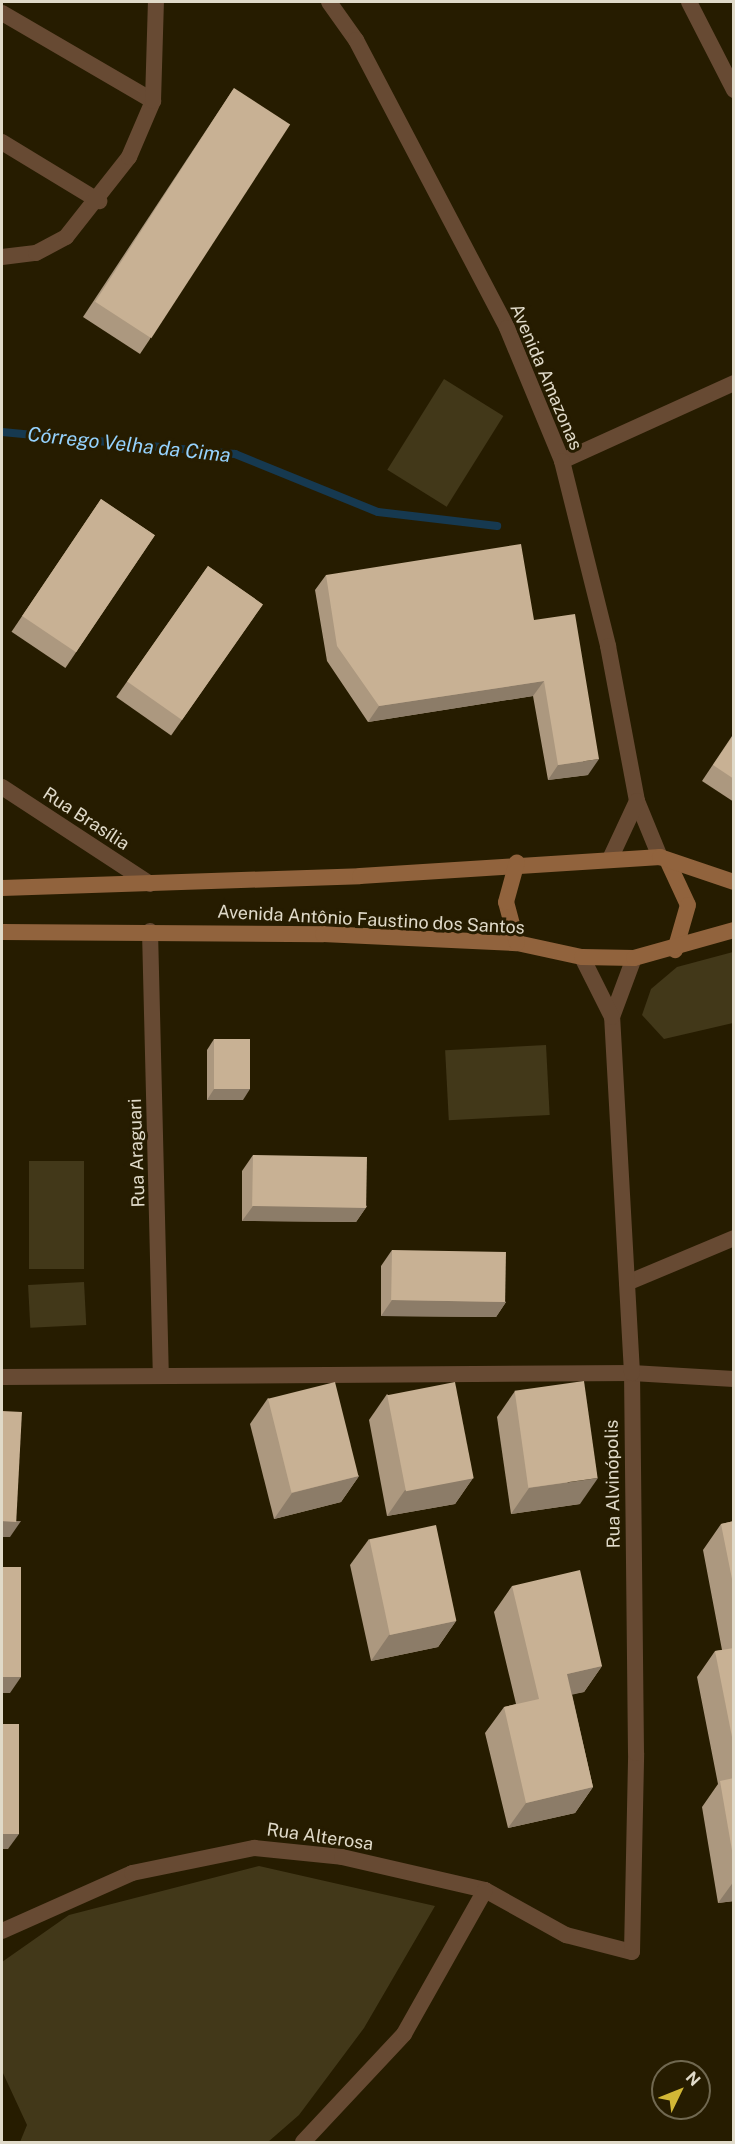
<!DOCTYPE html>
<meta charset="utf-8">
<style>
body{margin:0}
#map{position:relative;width:735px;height:2144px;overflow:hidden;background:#261c00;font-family:"Public Sans",sans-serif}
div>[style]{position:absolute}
.green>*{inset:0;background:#423819;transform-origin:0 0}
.stream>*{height:8px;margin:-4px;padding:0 4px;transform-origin:4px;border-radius:4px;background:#163950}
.minor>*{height:16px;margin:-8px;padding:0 8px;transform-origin:8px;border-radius:8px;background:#674a33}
.tertiary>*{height:16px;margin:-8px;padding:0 8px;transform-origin:8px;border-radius:8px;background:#674a33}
.secondary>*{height:16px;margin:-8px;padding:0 8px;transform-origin:8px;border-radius:8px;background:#91633d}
.wall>*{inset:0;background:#ac987f;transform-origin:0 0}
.shaded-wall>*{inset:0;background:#8c7c68}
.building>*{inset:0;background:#c8b194;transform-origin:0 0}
span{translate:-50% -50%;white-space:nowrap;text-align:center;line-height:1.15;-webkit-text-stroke:6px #261c00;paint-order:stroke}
.street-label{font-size:18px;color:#e0dac9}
.water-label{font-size:20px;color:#95d2fd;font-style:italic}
.frame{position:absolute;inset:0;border:3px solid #e0dac9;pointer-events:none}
.north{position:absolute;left:651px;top:2060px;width:60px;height:60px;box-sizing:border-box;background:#261c00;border:2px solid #706850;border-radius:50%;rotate:47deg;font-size:16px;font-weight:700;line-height:24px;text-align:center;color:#e0dac9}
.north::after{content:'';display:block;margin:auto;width:21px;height:27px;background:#d2b736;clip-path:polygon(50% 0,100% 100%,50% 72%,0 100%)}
</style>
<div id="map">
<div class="green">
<i style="left:444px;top:379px;width:70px;height:107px;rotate:32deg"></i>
<i style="clip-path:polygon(733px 952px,733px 1023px,664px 1039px,642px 1015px,651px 989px,677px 967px)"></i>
<i style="left:546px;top:1045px;width:70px;height:101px;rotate:87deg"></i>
<i style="left:29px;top:1161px;width:55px;height:108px"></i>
<i style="left:84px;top:1282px;width:43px;height:56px;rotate:87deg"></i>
<i style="clip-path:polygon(259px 1866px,435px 1906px,364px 2028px,299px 2115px,268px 2142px,20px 2142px,27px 2125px,2px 2071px,2px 1962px,69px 1915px)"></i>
</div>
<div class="stream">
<i style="left:2px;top:432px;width:234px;rotate:5.4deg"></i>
<i style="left:235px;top:454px;width:154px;rotate:22.1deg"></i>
<i style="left:378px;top:512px;width:120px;rotate:6.7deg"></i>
</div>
<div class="minor">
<i style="left:689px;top:2px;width:99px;rotate:62.9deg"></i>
<i style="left:2px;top:13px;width:175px;rotate:30.2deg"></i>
<i style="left:2px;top:142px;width:114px;rotate:31.3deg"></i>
<i style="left:2px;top:257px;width:34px;rotate:-7deg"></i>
<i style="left:36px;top:253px;width:34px;rotate:-28deg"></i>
<i style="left:66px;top:237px;width:102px;rotate:-51.8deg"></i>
<i style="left:129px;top:157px;width:61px;rotate:-66.8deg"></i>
<i style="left:153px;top:101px;width:99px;rotate:-88.3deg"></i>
<i style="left:562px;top:461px;width:189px;rotate:-24.4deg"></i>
<i style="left:2px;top:787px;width:177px;rotate:33.2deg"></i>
<i style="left:150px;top:931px;width:443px;rotate:88.6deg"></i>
<i style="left:627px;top:1283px;width:116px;rotate:-22.8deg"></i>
<i style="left:2px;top:1931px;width:142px;rotate:-24deg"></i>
<i style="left:132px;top:1873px;width:125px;rotate:-11.6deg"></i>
<i style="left:254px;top:1848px;width:88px;rotate:5.8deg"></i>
<i style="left:342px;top:1857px;width:147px;rotate:13deg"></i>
<i style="left:485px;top:1890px;width:93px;rotate:29.1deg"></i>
<i style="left:566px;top:1935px;width:68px;rotate:14.4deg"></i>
<i style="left:632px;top:1952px;width:199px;rotate:-88.8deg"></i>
<i style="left:636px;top:1753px;width:380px;rotate:-90.6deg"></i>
<i style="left:632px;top:1373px;width:102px;rotate:3.4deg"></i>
<i style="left:303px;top:2142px;width:148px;rotate:-46.9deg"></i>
<i style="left:404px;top:2034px;width:165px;rotate:-60.6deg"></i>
</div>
<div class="tertiary">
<i style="left:329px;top:2px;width:47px;rotate:54.6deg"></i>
<i style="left:356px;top:40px;width:325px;rotate:62.3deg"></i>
<i style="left:507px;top:328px;width:144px;rotate:67.5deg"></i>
<i style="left:562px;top:461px;width:191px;rotate:76deg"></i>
<i style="left:608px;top:646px;width:158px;rotate:79.4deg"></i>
<i style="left:637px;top:801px;width:61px;rotate:67.7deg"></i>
<i style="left:610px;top:859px;width:64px;rotate:-65deg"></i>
<i style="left:612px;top:1017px;width:63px;rotate:-69.6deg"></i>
<i style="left:2px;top:1377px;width:630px;rotate:-0.36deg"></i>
<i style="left:632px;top:1373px;width:357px;rotate:-93.2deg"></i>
<i style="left:612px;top:1017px;width:67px;rotate:-116.6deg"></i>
</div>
<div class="secondary">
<i style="left:668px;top:862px;width:47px;rotate:65.1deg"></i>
<i style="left:688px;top:905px;width:47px;rotate:106.1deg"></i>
<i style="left:2px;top:888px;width:358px;rotate:-1.9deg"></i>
<i style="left:360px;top:876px;width:301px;rotate:-3.6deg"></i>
<i style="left:660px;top:857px;width:78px;rotate:18.7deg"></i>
<i style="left:2px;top:932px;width:321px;rotate:0.4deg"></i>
<i style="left:323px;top:934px;width:194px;rotate:2.7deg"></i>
<i style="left:517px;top:943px;width:66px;rotate:12.2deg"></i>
<i style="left:582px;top:957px;width:52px;rotate:1.1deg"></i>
<i style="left:634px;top:958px;width:104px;rotate:-15.6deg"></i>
<i style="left:517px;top:943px;width:42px;rotate:-105deg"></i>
<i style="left:506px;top:902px;width:41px;rotate:-74.6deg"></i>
</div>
<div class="wall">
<i style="clip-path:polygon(234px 88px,150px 339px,140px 354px,83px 317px)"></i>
<i style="left:101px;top:499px;width:65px;height:160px;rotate:34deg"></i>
<i style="left:208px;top:566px;width:67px;height:160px;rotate:35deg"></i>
<i style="clip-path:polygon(326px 575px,534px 620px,588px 775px,548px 780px,533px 696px,368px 722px,327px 661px,315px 590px)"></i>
<i style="clip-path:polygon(734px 733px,734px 802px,702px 781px)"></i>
<i style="clip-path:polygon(214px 1039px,243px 1100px,207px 1100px,207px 1050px)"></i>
<i style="clip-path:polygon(253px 1155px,367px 1206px,356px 1222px,242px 1221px,242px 1171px)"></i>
<i style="clip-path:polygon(392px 1250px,506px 1302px,496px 1317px,381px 1316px,381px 1266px)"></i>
<i style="clip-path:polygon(515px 1391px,580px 1504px,511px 1514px,497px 1417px)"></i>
<i style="clip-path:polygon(387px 1394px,473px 1478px,455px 1504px,387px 1516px,369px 1420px)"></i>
<i style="clip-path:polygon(268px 1398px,359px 1476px,341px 1502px,274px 1519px,250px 1424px)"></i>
<i style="clip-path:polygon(734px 1521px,734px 1901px,718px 1903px,702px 1807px,718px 1784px,697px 1677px,715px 1651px,722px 1650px,703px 1550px,721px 1524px)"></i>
<i style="clip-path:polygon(369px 1539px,456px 1621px,438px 1647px,371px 1661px,350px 1565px)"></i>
<i style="clip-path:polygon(512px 1586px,602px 1666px,584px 1692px,572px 1694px,593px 1787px,575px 1813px,508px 1828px,485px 1733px,504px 1707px,516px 1704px,494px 1612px)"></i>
</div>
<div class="shaded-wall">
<i style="clip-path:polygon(544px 681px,533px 696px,368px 722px,379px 706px)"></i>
<i style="clip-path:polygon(599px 759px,588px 775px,548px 780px,558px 765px)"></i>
<i style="clip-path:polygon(214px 1089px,250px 1089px,243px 1100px,207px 1100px)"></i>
<i style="clip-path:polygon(253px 1206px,367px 1206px,356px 1222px,242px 1221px)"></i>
<i style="clip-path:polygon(392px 1300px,506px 1302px,496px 1317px,381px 1316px)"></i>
<i style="clip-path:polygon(359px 1476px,341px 1502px,274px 1519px,292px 1493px)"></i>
<i style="clip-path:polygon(473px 1478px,455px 1504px,387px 1516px,405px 1490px)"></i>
<i style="clip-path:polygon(598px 1478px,580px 1504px,511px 1514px,529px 1488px)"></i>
<i style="clip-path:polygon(2px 1521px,21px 1521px,10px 1537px,2px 1537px)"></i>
<i style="clip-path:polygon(456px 1621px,438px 1647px,371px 1661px,389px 1635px)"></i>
<i style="clip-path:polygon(602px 1666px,584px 1692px,549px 1700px,567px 1674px)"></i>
<i style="clip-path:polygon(2px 1677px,21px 1677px,10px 1693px,2px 1693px)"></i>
<i style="clip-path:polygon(593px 1787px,575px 1813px,508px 1828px,526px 1803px)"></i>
<i style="clip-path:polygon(2px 1834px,19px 1834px,8px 1849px,2px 1849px)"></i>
<i style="clip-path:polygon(734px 1881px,734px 1901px,718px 1903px)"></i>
</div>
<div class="building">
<i style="left:234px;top:88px;width:67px;height:255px;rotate:33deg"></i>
<i style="left:101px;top:499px;width:65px;height:141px;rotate:34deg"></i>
<i style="clip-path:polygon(521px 544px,534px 620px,575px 614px,599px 759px,558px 765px,544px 681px,379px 706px,337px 646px,326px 575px)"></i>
<i style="left:208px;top:566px;width:67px;height:141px;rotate:35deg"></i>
<i style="clip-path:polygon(734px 734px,734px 779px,713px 765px)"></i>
<i style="left:214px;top:1039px;width:36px;height:50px"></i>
<i style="left:253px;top:1155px;width:114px;height:51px;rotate:1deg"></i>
<i style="left:392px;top:1250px;width:114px;height:50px;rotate:1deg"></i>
<i style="left:584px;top:1381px;width:98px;height:70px;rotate:82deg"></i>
<i style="left:335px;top:1382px;width:97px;height:69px;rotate:76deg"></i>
<i style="left:455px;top:1382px;width:98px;height:69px;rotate:79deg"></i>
<i style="left:2px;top:1411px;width:20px;height:110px;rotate:3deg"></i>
<i style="clip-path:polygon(734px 1521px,734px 1589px,721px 1524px)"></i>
<i style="left:436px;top:1525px;width:98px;height:68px;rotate:78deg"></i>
<i style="left:2px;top:1567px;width:19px;height:110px"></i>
<i style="clip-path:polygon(580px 1570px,602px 1666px,567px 1674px,593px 1787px,526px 1803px,504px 1707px,539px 1699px,512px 1586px)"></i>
<i style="clip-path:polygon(734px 1648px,734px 1747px,715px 1651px)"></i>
<i style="left:2px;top:1724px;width:17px;height:110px"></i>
<i style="clip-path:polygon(734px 1778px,734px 1862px,720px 1781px)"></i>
</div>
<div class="street-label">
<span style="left:546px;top:377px;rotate:67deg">Avenida Amazonas</span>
<span style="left:86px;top:819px;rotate:33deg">Rua Brasília</span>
<span style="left:371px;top:920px;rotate:3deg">Avenida Antônio Faustino dos Santos</span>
<span style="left:137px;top:1153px;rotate:-92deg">Rua Araguari</span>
<span style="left:613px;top:1484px;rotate:-91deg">Rua Alvinópolis</span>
<span style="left:320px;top:1837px;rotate:8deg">Rua Alterosa</span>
</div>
<div class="water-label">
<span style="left:129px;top:445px;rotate:6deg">Córrego Velha da Cima</span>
</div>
<div class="frame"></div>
<div class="north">N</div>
</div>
